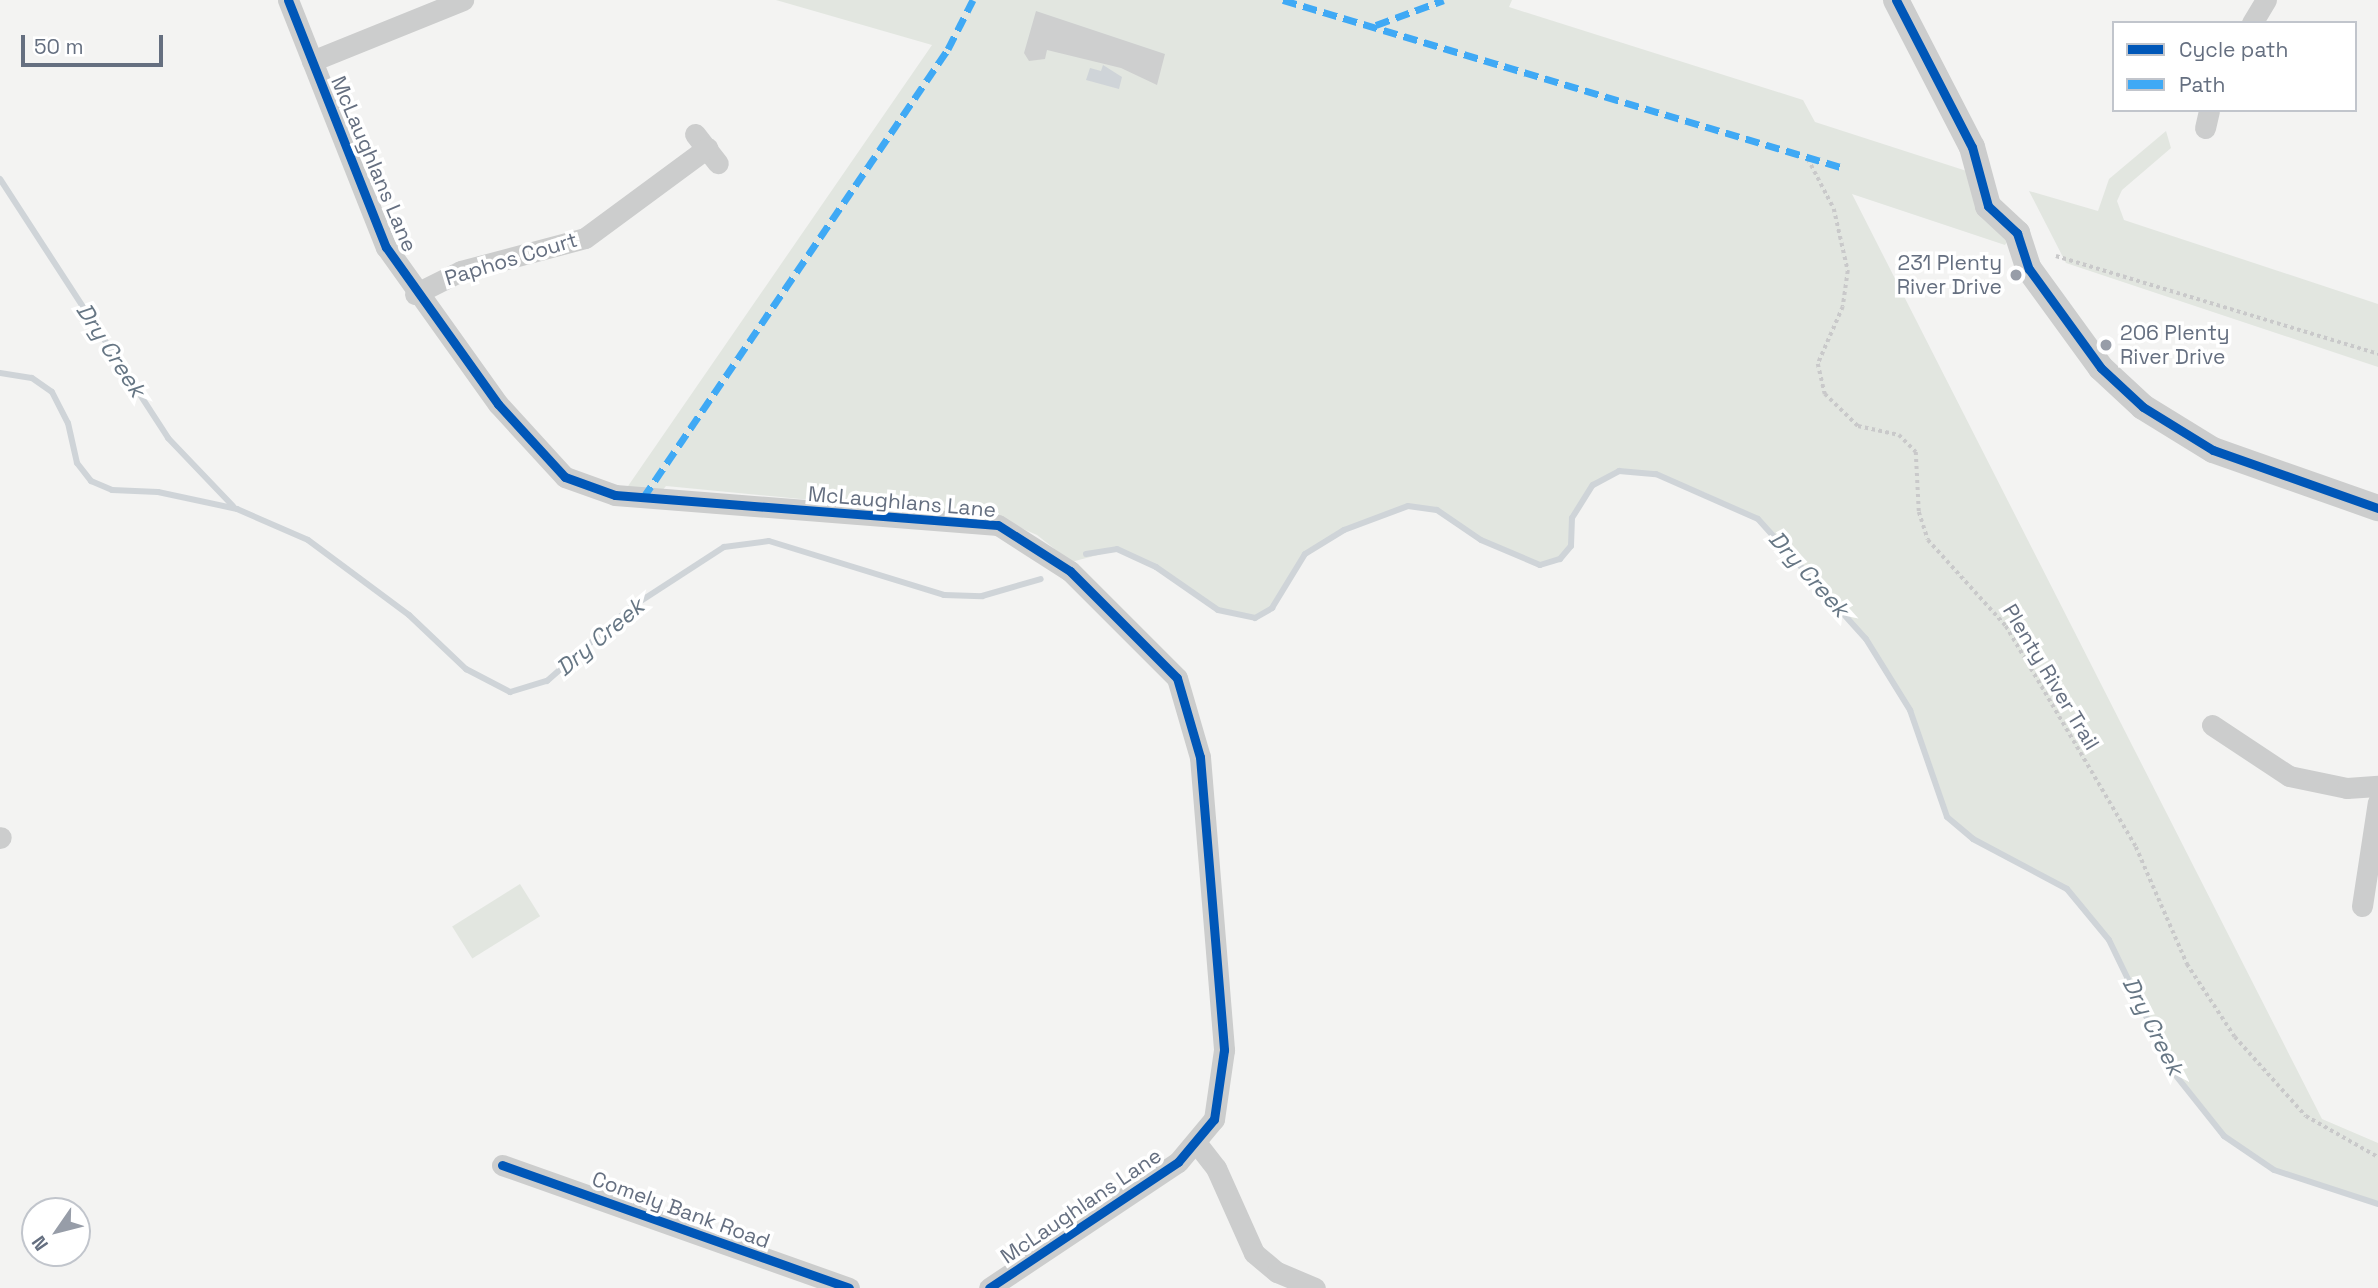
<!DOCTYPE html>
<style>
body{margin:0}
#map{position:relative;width:2378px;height:1288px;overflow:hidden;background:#f3f3f2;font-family:"Space Grotesk",sans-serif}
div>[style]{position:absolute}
.green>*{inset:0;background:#e2e6e0;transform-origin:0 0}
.water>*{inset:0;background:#cfd4d8}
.stream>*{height:6px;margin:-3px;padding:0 3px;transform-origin:3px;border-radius:3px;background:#cfd4d8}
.building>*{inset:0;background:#cecfcf}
.path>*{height:3.5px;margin-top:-1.75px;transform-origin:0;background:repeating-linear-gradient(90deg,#c9c9ca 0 3.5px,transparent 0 7px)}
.minor>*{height:21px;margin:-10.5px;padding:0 10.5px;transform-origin:10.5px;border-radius:10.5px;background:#cccdcd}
.tertiary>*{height:26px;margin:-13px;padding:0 13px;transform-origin:13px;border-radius:13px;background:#cccdcd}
.quiet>*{height:7px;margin-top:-3.5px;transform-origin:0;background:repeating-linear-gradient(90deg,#3fa9f5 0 14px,transparent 0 21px)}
.cycleway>*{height:9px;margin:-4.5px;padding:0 4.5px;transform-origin:4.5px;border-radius:4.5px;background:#0057b8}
.dots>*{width:19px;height:19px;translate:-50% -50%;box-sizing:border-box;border:4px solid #fff;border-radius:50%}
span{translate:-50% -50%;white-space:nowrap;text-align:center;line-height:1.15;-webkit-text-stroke:7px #fff;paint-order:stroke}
.street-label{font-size:21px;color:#656f80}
.poi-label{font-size:21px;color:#656f80}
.right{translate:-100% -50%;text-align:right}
.left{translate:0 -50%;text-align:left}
.water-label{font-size:23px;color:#667684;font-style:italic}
.legend{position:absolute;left:2112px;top:21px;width:245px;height:91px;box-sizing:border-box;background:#fff;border:2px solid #c1c5cc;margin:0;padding:9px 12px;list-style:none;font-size:21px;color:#656f80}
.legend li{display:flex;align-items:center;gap:14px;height:35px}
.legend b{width:35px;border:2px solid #c1c5cc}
.north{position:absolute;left:21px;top:1197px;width:70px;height:70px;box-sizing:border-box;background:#fff;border:2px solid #c1c5cc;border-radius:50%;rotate:235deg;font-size:19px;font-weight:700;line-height:28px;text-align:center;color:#656f80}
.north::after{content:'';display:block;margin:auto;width:24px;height:32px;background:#979da8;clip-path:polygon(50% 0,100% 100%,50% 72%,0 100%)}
.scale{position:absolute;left:21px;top:35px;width:142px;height:32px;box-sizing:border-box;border:4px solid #656f80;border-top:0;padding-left:9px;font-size:21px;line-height:24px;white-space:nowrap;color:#656f80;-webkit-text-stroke:5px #fff;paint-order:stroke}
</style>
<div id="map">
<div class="green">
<i style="clip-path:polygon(776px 0,1512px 0,1509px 7px,1803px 100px,1815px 122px,1976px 174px,2009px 239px,2005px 245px,1852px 194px,2322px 1119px,2378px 1143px,2378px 1204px,2274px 1170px,2224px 1136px,2173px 1072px,2109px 940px,2068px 889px,1973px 839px,1947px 817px,1910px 710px,1866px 639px,1758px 519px,1706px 493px,1656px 474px,1618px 471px,1593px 485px,1572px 518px,1571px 546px,1560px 559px,1540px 565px,1481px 540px,1437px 511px,1408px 506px,1344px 530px,1305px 554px,1272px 608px,1255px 618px,1218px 610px,1156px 567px,1117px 550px,1071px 562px,1037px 535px,998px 518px,666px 486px,661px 492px,626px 489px,932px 45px)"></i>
<i style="clip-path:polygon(2166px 131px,2171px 148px,2122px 190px,2117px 201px,2124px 220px,2378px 304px,2378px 367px,2066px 263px,2029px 191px,2098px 211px,2109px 179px)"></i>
<i style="left:520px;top:884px;width:38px;height:80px;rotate:58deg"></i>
</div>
<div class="water">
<i style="clip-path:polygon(1103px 65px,1122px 77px,1119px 89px,1086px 80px,1090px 68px,1101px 71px)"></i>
</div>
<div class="stream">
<i style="left:0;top:179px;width:309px;rotate:57deg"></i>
<i style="left:168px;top:438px;width:94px;rotate:46.3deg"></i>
<i style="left:0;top:373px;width:32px;rotate:9deg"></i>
<i style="left:32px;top:378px;width:24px;rotate:35deg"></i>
<i style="left:52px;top:392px;width:35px;rotate:63deg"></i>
<i style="left:68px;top:423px;width:41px;rotate:77.3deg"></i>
<i style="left:77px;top:463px;width:23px;rotate:52deg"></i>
<i style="left:91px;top:481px;width:23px;rotate:23deg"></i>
<i style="left:112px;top:490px;width:46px;rotate:2.5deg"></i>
<i style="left:158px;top:492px;width:81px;rotate:12.1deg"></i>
<i style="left:237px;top:509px;width:77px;rotate:23.6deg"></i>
<i style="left:308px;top:540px;width:126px;rotate:36.6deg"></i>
<i style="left:409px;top:615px;width:79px;rotate:43.5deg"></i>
<i style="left:466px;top:669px;width:50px;rotate:27.6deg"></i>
<i style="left:510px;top:692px;width:39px;rotate:-17deg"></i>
<i style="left:547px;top:681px;width:111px;rotate:-41.3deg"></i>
<i style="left:630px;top:608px;width:112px;rotate:-33deg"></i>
<i style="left:724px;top:547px;width:45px;rotate:-7.6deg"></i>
<i style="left:769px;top:541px;width:183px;rotate:17.1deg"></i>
<i style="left:944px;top:595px;width:38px;rotate:2deg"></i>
<i style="left:982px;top:596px;width:61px;rotate:-16.1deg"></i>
<i style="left:1086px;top:554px;width:31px;rotate:-9deg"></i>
<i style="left:1117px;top:549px;width:43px;rotate:24.8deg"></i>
<i style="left:1156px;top:567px;width:75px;rotate:34.7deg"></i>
<i style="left:1218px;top:610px;width:38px;rotate:12deg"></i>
<i style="left:1255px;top:618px;width:20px;rotate:-30deg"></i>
<i style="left:1272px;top:608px;width:63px;rotate:-58.6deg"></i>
<i style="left:1305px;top:554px;width:46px;rotate:-31.6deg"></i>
<i style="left:1344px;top:530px;width:68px;rotate:-20.6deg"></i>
<i style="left:1408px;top:506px;width:29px;rotate:8deg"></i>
<i style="left:1437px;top:510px;width:53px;rotate:34.3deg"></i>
<i style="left:1481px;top:540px;width:64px;rotate:23deg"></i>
<i style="left:1540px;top:565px;width:21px;rotate:-17deg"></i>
<i style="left:1560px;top:559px;width:17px;rotate:-50deg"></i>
<i style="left:1571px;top:546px;width:28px;rotate:-88deg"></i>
<i style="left:1572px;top:518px;width:39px;rotate:-58deg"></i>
<i style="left:1593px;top:485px;width:30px;rotate:-28deg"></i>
<i style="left:1619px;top:471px;width:37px;rotate:5deg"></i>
<i style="left:1656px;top:474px;width:111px;rotate:23.8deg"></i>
<i style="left:1758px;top:519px;width:161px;rotate:48deg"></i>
<i style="left:1866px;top:639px;width:84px;rotate:58.2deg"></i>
<i style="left:1910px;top:710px;width:113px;rotate:70.9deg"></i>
<i style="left:1947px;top:817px;width:34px;rotate:40deg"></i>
<i style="left:1973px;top:839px;width:106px;rotate:28deg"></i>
<i style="left:2067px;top:889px;width:66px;rotate:50.5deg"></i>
<i style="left:2109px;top:940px;width:147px;rotate:64.1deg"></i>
<i style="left:2173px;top:1072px;width:82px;rotate:51.4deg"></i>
<i style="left:2224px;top:1136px;width:60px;rotate:34.2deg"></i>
<i style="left:2274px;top:1170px;width:109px;rotate:18.1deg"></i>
</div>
<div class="building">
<i style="clip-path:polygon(1036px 11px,1165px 54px,1157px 85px,1121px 68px,1047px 50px,1045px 59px,1029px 61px,1024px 53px)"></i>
</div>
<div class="path">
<i style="left:1808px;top:159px;width:56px;rotate:62.5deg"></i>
<i style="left:1834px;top:209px;width:64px;rotate:77.3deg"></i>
<i style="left:1848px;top:271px;width:36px;rotate:98deg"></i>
<i style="left:1843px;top:307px;width:62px;rotate:113.7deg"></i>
<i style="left:1818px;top:364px;width:31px;rotate:77deg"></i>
<i style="left:1825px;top:394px;width:46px;rotate:44.1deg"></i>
<i style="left:1858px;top:426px;width:42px;rotate:12.4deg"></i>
<i style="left:1899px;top:435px;width:24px;rotate:45deg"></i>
<i style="left:1916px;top:452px;width:60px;rotate:87.1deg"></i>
<i style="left:1919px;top:512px;width:29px;rotate:72deg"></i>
<i style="left:1928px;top:540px;width:116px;rotate:47.8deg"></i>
<i style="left:2006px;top:626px;width:256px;rotate:59.5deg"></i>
<i style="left:2136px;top:847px;width:128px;rotate:66.4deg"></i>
<i style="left:2187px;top:964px;width:87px;rotate:56.7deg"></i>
<i style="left:2235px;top:1037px;width:106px;rotate:48.1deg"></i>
<i style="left:2306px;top:1116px;width:83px;rotate:29.7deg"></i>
<i style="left:2056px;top:256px;width:337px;rotate:16.9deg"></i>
</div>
<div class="minor">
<i style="left:288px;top:0;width:266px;rotate:68.4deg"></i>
<i style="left:386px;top:247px;width:193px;rotate:54.5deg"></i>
<i style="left:498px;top:404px;width:99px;rotate:47.5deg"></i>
<i style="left:565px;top:477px;width:53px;rotate:19.8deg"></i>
<i style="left:615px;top:495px;width:384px;rotate:4.5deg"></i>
<i style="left:998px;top:525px;width:85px;rotate:32.6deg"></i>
<i style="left:1070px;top:571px;width:151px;rotate:45deg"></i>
<i style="left:1177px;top:678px;width:82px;rotate:73.8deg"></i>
<i style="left:1200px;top:757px;width:294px;rotate:85.3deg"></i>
<i style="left:1224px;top:1050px;width:70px;rotate:98.2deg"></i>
<i style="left:1214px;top:1119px;width:56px;rotate:129.9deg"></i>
<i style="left:1178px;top:1162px;width:227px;rotate:146.3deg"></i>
<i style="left:2252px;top:23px;width:27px;rotate:-59deg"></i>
<i style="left:312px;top:61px;width:163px;rotate:-22deg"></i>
<i style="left:2205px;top:128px;width:18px;rotate:-77deg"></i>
<i style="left:695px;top:134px;width:37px;rotate:52deg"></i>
<i style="left:415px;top:294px;width:51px;rotate:-26.6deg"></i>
<i style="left:461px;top:271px;width:128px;rotate:-14.9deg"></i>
<i style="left:585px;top:238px;width:152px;rotate:-36.4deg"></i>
<i style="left:2212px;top:725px;width:92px;rotate:33.5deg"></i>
<i style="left:2289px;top:776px;width:59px;rotate:11.7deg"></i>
<i style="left:2347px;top:788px;width:31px;rotate:-4deg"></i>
<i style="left:0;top:838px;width:1px;rotate:-45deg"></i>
<i style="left:2362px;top:906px;width:105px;rotate:-81.3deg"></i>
<i style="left:1198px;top:1145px;width:29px;rotate:52deg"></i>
<i style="left:1216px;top:1168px;width:93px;rotate:65.9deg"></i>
<i style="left:1254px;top:1253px;width:30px;rotate:40deg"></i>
<i style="left:1277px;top:1272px;width:41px;rotate:22.8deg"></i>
<i style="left:502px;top:1165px;width:368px;rotate:19.5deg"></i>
</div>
<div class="tertiary">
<i style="left:1896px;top:0;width:165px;rotate:62.7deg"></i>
<i style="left:1972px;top:147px;width:61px;rotate:74.8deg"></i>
<i style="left:1988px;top:206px;width:40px;rotate:43deg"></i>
<i style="left:2017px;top:233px;width:38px;rotate:72deg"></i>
<i style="left:2029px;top:269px;width:122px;rotate:54deg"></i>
<i style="left:2101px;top:368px;width:57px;rotate:42.9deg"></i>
<i style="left:2143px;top:407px;width:82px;rotate:31.6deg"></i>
<i style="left:2213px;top:450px;width:175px;rotate:19.4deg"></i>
</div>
<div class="quiet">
<i style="left:1283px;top:0;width:586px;rotate:16.67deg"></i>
<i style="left:1376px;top:25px;width:72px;rotate:-20.2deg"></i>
<i style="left:643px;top:498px;width:543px;rotate:-55.81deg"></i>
<i style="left:948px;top:49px;width:55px;rotate:-63deg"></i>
</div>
<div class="cycleway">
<i style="left:288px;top:0;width:266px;rotate:68.4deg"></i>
<i style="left:386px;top:247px;width:193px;rotate:54.5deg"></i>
<i style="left:498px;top:404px;width:99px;rotate:47.5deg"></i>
<i style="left:565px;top:477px;width:53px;rotate:19.8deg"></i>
<i style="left:615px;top:495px;width:384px;rotate:4.5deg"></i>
<i style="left:998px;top:525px;width:85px;rotate:32.6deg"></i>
<i style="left:1070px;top:571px;width:151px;rotate:45deg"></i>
<i style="left:1177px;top:678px;width:82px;rotate:73.8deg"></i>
<i style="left:1200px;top:757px;width:294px;rotate:85.3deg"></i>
<i style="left:1224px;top:1050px;width:70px;rotate:98.2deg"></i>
<i style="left:1214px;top:1119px;width:56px;rotate:129.9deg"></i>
<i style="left:1178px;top:1162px;width:227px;rotate:146.3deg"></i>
<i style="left:1896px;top:0;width:165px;rotate:62.7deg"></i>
<i style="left:1972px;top:147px;width:61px;rotate:74.8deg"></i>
<i style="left:1988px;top:206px;width:40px;rotate:43deg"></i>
<i style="left:2017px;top:233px;width:38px;rotate:72deg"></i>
<i style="left:2029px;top:269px;width:122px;rotate:54deg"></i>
<i style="left:2101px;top:368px;width:57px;rotate:42.9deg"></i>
<i style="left:2143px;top:407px;width:82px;rotate:31.6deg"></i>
<i style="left:2213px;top:450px;width:175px;rotate:19.4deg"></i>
<i style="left:502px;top:1165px;width:368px;rotate:19.5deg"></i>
</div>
<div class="dots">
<i style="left:2016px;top:275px;background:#979da8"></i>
<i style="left:2106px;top:345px;background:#979da8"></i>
</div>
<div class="street-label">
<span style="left:374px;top:164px;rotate:67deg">McLaughlans Lane</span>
<span style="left:511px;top:259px;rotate:-17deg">Paphos Court</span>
<span style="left:902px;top:502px;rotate:5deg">McLaughlans Lane</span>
<span style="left:2051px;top:677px;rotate:59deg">Plenty River Trail</span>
<span style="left:1081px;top:1206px;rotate:-34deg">McLaughlans Lane</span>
<span style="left:681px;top:1210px;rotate:20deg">Comely Bank Road</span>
</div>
<div class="poi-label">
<span class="right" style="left:2002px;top:275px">231 Plenty<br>River Drive</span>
<span class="left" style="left:2120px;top:345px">206 Plenty<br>River Drive</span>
</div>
<div class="water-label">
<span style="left:111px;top:350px;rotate:57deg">Dry Creek</span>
<span style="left:1809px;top:574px;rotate:48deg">Dry Creek</span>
<span style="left:600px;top:637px;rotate:-40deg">Dry Creek</span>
<span style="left:2153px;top:1026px;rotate:63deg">Dry Creek</span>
</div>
<ul class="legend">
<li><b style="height:9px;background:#0057b8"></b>Cycle path</li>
<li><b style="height:9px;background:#3fa9f5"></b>Path</li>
</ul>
<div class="north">N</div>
<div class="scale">50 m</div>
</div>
